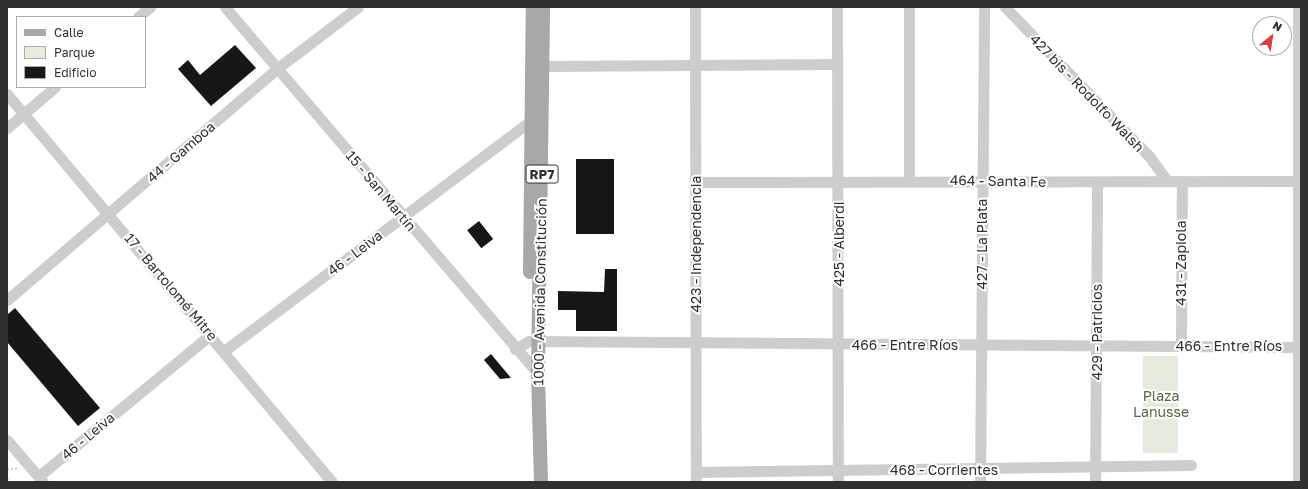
<!DOCTYPE html>
<meta charset="utf-8">
<style>
body{margin:0}
#map{position:relative;width:1308px;height:489px;overflow:hidden;background:#fff;font-family:"Golos Text",sans-serif}
div>[style]{position:absolute}
.green>*{inset:0;background:#e5ecdf;transform-origin:0 0}
.building>*{inset:0;background:#171717;transform-origin:0 0}
.path>*{height:2px;margin-top:-1px;transform-origin:0;background:repeating-linear-gradient(90deg,#cdcdcd 0 2px,transparent 0 4px)}
.minor>*{height:11px;margin:-5.5px;padding:0 5.5px;transform-origin:5.5px;border-radius:5.5px;background:#cdcdcd}
.major>*{height:14px;margin:-7px;padding:0 7px;transform-origin:7px;border-radius:7px;background:#a8a8a8}
span{translate:-50% -50%;white-space:nowrap;text-align:center;line-height:1.15;-webkit-text-stroke:4px #fff;paint-order:stroke}
.shield-label span{padding:1px 3px;background:#fff;border:1px solid;border-radius:3px;-webkit-text-stroke-width:0}
.shield-label{font-size:13px;color:#303030;font-weight:700}
.street-label{font-size:14px;color:#303030}
.park-label{font-size:14px;color:#506940}
.frame{position:absolute;inset:0;border:8px solid #303030;pointer-events:none}
.legend{position:absolute;left:16px;top:16px;width:130px;height:72px;box-sizing:border-box;background:#fff;border:1px solid #acacac;margin:0;padding:5px 7px;list-style:none;font-size:12px;color:#303030}
.legend li{display:flex;align-items:center;gap:8px;height:20px}
.legend b{width:20px;border:1px solid #acacac}
.north{position:absolute;left:1252px;top:16px;width:40px;height:40px;box-sizing:border-box;background:#fff;border:1px solid #acacac;border-radius:50%;rotate:30deg;font-size:11px;font-weight:700;line-height:16px;text-align:center;color:#303030}
.north::after{content:'';display:block;margin:auto;width:14px;height:18px;background:#da3f3f;clip-path:polygon(50% 0,100% 100%,50% 72%,0 100%)}
</style>
<div id="map">
<div class="green">
<i style="left:1143px;top:356px;width:35px;height:97px"></i>
</div>
<div class="building">
<i style="clip-path:polygon(235px 45px,256px 68px,211px 106px,178px 69px,188px 60px,200px 75px)"></i>
<i style="left:576px;top:159px;width:38px;height:75px"></i>
<i style="left:479px;top:221px;width:23px;height:15px;rotate:52deg"></i>
<i style="clip-path:polygon(605px 269px,617px 269px,617px 331px,576px 331px,576px 310px,558px 310px,558px 291px,604px 292px)"></i>
<i style="clip-path:polygon(15px 308px,100px 408px,78px 426px,7px 342px,7px 315px)"></i>
<i style="clip-path:polygon(491px 354px,511px 378px,500px 379px,484px 360px)"></i>
</div>
<div class="path">
<i style="left:7px;top:470px;width:11px;rotate:-10deg"></i>
<i style="left:7px;top:479px;width:4px;rotate:45deg"></i>
</div>
<div class="minor">
<i style="left:225px;top:7px;width:482px;rotate:49.5deg"></i>
<i style="left:695px;top:7px;width:475px;rotate:89.9deg"></i>
<i style="left:837px;top:7px;width:475px;rotate:89.9deg"></i>
<i style="left:909px;top:7px;width:173px;rotate:90deg"></i>
<i style="left:1005px;top:7px;width:207px;rotate:46deg"></i>
<i style="left:1149px;top:156px;width:31px;rotate:54deg"></i>
<i style="left:138px;top:17px;width:16px;rotate:-40deg"></i>
<i style="left:544px;top:66px;width:293px;rotate:-0.4deg"></i>
<i style="left:7px;top:94px;width:506px;rotate:50.05deg"></i>
<i style="left:7px;top:128px;width:63px;rotate:-40.5deg"></i>
<i style="left:696px;top:182px;width:605px;rotate:-0.09deg"></i>
<i style="left:7px;top:300px;width:358px;rotate:-40.6deg"></i>
<i style="left:279px;top:67px;width:99px;rotate:-37.2deg"></i>
<i style="left:1181px;top:346px;width:165px;rotate:-89.7deg"></i>
<i style="left:515px;top:349px;width:16px;rotate:-30deg"></i>
<i style="left:529px;top:341px;width:768px;rotate:0.45deg"></i>
<i style="left:224px;top:351px;width:391px;rotate:-36.9deg"></i>
<i style="left:7px;top:440px;width:55px;rotate:49.4deg"></i>
<i style="left:696px;top:472px;width:495px;rotate:-0.8deg"></i>
<i style="left:39px;top:476px;width:222px;rotate:-39.5deg"></i>
<i style="left:980px;top:482px;width:475px;rotate:-89.5deg"></i>
<i style="left:1095px;top:482px;width:300px;rotate:-89.6deg"></i>
<i style="left:1298px;top:482px;width:475px;rotate:-90deg"></i>
</div>
<div class="major">
<i style="left:530px;top:272px;width:265px;rotate:-89.4deg"></i>
<i style="left:541px;top:482px;width:109px;rotate:-91.6deg"></i>
<i style="left:538px;top:373px;width:366px;rotate:-89.2deg"></i>
</div>
<div class="shield-label">
<span style="left:542px;top:174px">RP7</span>
</div>
<div class="street-label">
<span style="left:1087px;top:93px;rotate:46deg">427 bis - Rodolfo Walsh</span>
<span style="left:181px;top:152px;rotate:-41deg">44 - Gamboa</span>
<span style="left:998px;top:181px;rotate:1deg">464 - Santa Fe</span>
<span style="left:381px;top:191px;rotate:50deg">15 - San Martín</span>
<span style="left:696px;top:244px;rotate:-90deg">423 - Independencia</span>
<span style="left:839px;top:244px;rotate:-90deg">425 - Alberdi</span>
<span style="left:982px;top:244px;rotate:-90deg">427 - La Plata</span>
<span style="left:355px;top:253px;rotate:-37deg">46 - Leiva</span>
<span style="left:1181px;top:263px;rotate:-90deg">431 - Zapiola</span>
<span style="left:171px;top:287px;rotate:50deg">17 - Bartolomé Mitre</span>
<span style="left:540px;top:292px;rotate:-89deg">1000 - Avenida Constitución</span>
<span style="left:1097px;top:332px;rotate:-90deg">429 - Patricios</span>
<span style="left:905px;top:345px">466 - Entre Ríos</span>
<span style="left:1229px;top:346px">466 - Entre Ríos</span>
<span style="left:88px;top:436px;rotate:-40deg">46 - Leiva</span>
<span style="left:944px;top:470px">468 - Corrientes</span>
</div>
<div class="park-label">
<span style="left:1161px;top:404px">Plaza<br>Lanusse</span>
</div>
<div class="frame"></div>
<ul class="legend">
<li><b style="height:5px;background:#a8a8a8"></b>Calle</li>
<li><b style="height:11px;background:#e5ecdf"></b>Parque</li>
<li><b style="height:11px;background:#171717"></b>Edificio</li>
</ul>
<div class="north">N</div>
</div>
